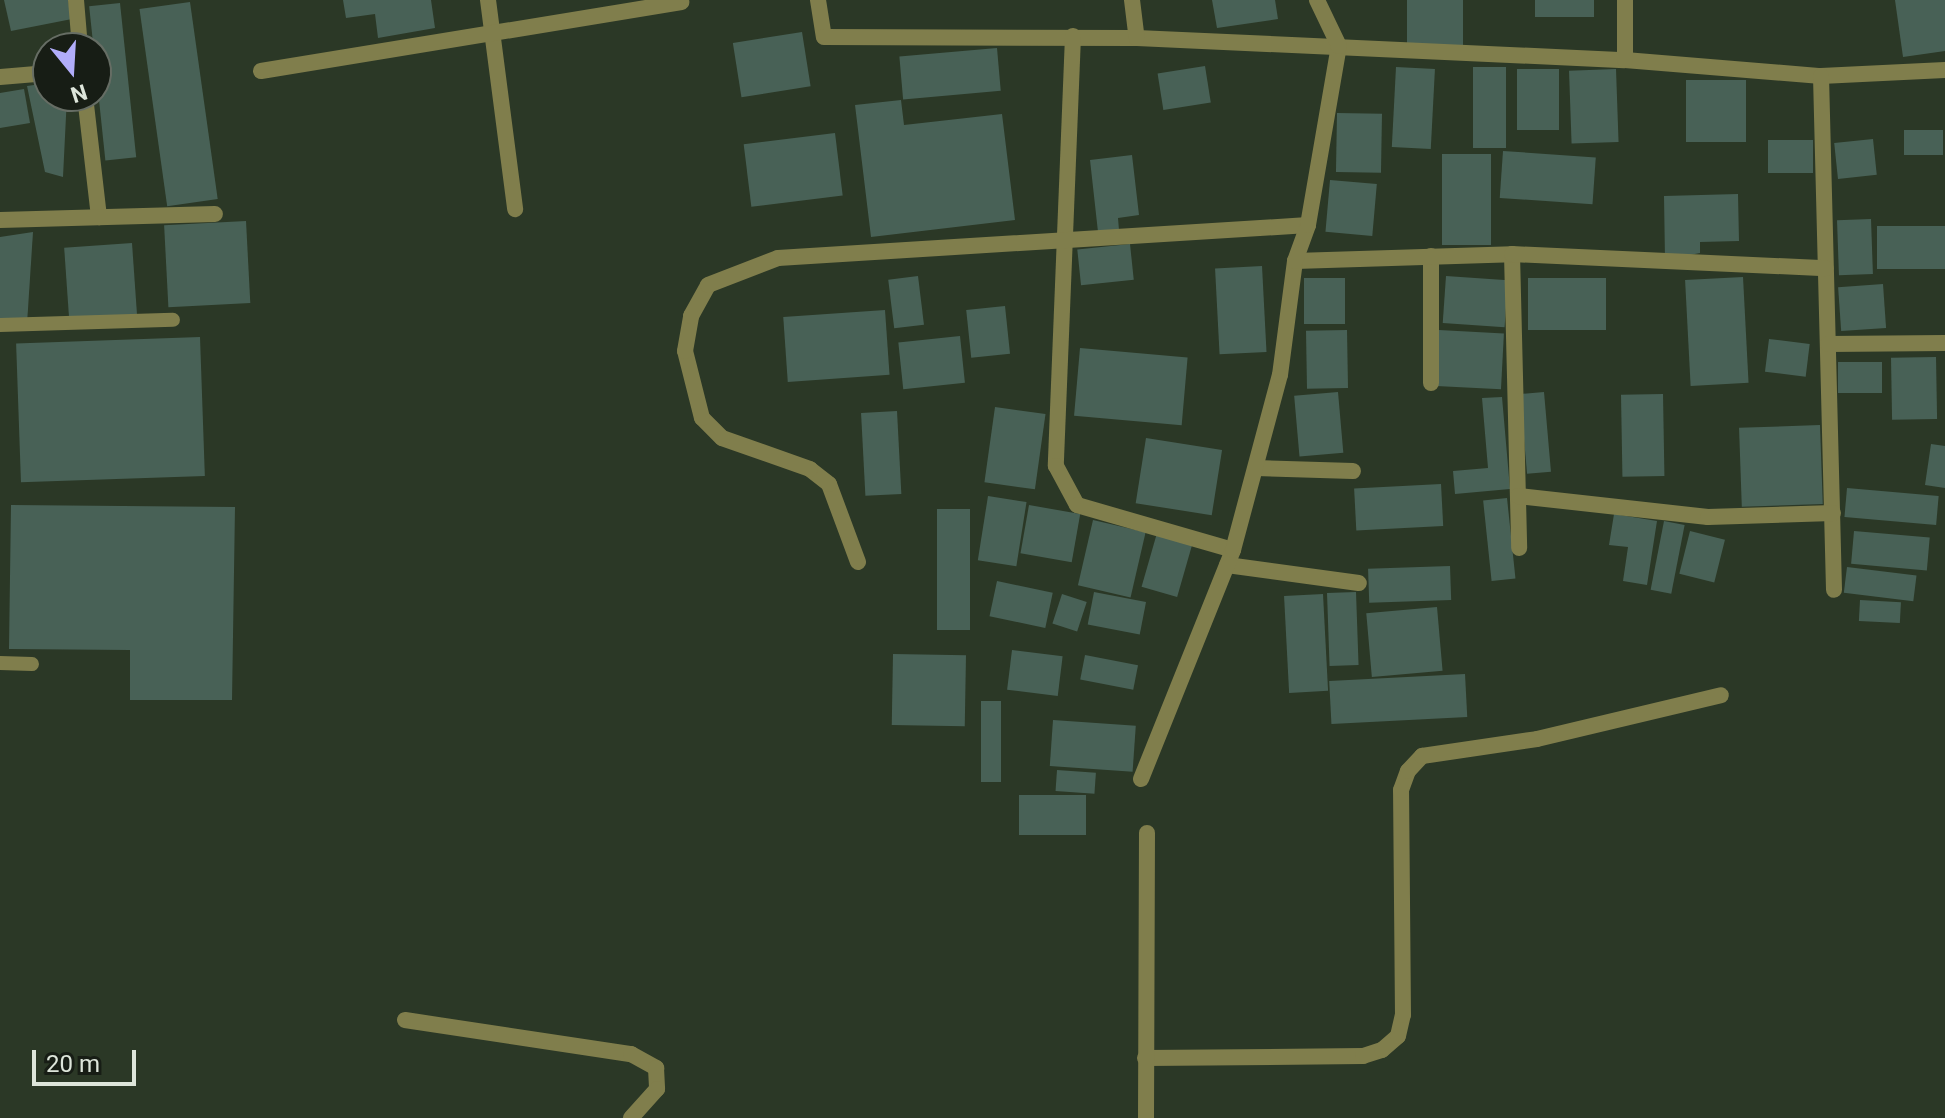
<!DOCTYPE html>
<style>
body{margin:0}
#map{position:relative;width:1945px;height:1118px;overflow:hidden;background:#2b3826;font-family:Roboto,sans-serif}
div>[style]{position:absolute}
.building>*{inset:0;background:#486156;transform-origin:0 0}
.lane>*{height:14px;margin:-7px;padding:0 7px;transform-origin:7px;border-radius:7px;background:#807e4c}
.street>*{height:16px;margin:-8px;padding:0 8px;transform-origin:8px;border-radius:8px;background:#807e4c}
span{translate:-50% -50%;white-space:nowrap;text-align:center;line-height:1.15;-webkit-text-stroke:8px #171d15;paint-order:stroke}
.north{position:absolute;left:32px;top:32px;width:80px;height:80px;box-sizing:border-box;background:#171d15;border:2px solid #666d64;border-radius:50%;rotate:162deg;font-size:22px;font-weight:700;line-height:32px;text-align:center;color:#dde5da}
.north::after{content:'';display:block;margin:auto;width:28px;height:36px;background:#b1adfa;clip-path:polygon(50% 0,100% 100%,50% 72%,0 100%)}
.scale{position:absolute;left:32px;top:1050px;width:104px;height:36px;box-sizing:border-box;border:4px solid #dde5da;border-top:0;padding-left:10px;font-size:24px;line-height:28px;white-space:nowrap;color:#dde5da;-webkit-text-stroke:6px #171d15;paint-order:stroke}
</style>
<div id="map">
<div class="building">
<i style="clip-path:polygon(4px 0,68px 0,72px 19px,11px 31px)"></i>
<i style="clip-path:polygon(343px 0,431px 0,435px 28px,378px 38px,375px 14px,346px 18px)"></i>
<i style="clip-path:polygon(1212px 0,1275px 0,1278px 19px,1217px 28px)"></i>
<i style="left:1407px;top:0;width:56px;height:46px"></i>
<i style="left:1535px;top:0;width:59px;height:17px"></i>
<i style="clip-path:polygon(1895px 0,1945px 0,1945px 51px,1903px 57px)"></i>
<i style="left:190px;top:2px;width:199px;height:51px;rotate:82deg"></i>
<i style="left:120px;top:3px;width:155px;height:31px;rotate:84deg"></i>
<i style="left:802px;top:32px;width:55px;height:70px;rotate:81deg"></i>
<i style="left:997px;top:48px;width:43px;height:98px;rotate:85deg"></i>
<i style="left:1205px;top:66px;width:37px;height:48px;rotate:81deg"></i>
<i style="left:1396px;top:67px;width:39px;height:80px;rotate:3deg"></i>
<i style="left:1506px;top:67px;width:81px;height:33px;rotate:90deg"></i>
<i style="left:1517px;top:69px;width:42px;height:61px"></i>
<i style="left:1616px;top:69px;width:73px;height:47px;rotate:88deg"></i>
<i style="left:1686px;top:80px;width:60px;height:62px"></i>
<i style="clip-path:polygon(48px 83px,48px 96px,67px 96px,63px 177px,45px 172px,27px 86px)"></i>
<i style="clip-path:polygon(24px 89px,30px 123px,0 128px,0 93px)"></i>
<i style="clip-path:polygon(901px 100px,904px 125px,1002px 114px,1015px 220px,871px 237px,855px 105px)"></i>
<i style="left:1337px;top:113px;width:45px;height:59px;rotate:1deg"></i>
<i style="left:1904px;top:130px;width:39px;height:25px"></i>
<i style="left:835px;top:133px;width:63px;height:92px;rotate:83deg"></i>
<i style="left:1873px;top:139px;width:36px;height:39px;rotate:84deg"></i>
<i style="left:1813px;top:140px;width:33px;height:45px;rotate:90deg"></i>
<i style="left:1503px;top:151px;width:93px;height:47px;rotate:4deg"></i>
<i style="left:1491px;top:154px;width:91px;height:49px;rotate:90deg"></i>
<i style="clip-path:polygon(1132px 155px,1139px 215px,1118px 218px,1119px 230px,1098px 232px,1090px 160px)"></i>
<i style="left:1330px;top:180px;width:47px;height:52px;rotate:5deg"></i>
<i style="clip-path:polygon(1738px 194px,1739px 241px,1700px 242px,1700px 253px,1665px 260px,1664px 196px)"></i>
<i style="left:1871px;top:219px;width:55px;height:34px;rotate:88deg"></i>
<i style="left:246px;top:221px;width:82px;height:82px;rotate:87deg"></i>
<i style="left:1945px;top:226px;width:43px;height:68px;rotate:90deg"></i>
<i style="clip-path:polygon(33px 232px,27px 324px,0 318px,0 237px)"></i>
<i style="left:132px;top:243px;width:72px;height:68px;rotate:86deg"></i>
<i style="left:1130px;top:244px;width:36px;height:53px;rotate:84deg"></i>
<i style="left:1262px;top:266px;width:86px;height:47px;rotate:87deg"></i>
<i style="left:918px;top:276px;width:49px;height:30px;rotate:83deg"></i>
<i style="left:1446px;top:276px;width:62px;height:47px;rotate:4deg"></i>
<i style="left:1743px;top:277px;width:106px;height:58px;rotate:87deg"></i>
<i style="left:1304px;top:278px;width:41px;height:46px"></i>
<i style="left:1606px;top:278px;width:52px;height:78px;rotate:90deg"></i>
<i style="left:1883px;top:284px;width:44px;height:45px;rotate:86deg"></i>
<i style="left:1005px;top:306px;width:48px;height:39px;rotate:84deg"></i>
<i style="left:885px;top:310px;width:65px;height:102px;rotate:86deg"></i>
<i style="left:1347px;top:330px;width:58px;height:41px;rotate:89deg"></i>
<i style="left:1439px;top:330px;width:65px;height:56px;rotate:3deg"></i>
<i style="left:960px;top:336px;width:47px;height:62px;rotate:84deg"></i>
<i style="left:200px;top:337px;width:139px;height:184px;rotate:88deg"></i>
<i style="left:1769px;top:339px;width:41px;height:33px;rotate:7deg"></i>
<i style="left:1080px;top:348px;width:108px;height:68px;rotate:5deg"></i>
<i style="left:1936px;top:357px;width:62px;height:45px;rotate:89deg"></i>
<i style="left:1838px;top:362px;width:44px;height:31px"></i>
<i style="left:1338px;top:392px;width:61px;height:44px;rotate:85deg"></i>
<i style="left:1544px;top:392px;width:80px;height:24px;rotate:85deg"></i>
<i style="left:1663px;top:394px;width:82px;height:42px;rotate:89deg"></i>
<i style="clip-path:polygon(1502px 397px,1510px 489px,1455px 494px,1453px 471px,1488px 468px,1482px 398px)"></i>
<i style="left:995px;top:407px;width:51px;height:76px;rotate:8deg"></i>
<i style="left:897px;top:411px;width:83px;height:36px;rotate:87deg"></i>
<i style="left:1820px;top:425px;width:79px;height:81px;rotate:88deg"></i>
<i style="left:1146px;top:438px;width:77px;height:66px;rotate:9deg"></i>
<i style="clip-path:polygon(1931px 444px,1945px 446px,1945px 488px,1925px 485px)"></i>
<i style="left:1441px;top:484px;width:42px;height:87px;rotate:87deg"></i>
<i style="left:1847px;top:488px;width:92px;height:29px;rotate:5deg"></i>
<i style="left:988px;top:496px;width:39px;height:65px;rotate:9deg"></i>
<i style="left:1507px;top:498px;width:81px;height:24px;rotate:84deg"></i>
<i style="clip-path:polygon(11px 505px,235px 507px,232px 700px,130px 700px,130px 650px,9px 649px)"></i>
<i style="left:1029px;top:505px;width:52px;height:49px;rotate:10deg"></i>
<i style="left:937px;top:509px;width:33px;height:121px"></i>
<i style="clip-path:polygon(1614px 514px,1657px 521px,1647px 585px,1623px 581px,1628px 547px,1609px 545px)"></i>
<i style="left:1093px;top:520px;width:54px;height:67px;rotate:13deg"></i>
<i style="left:1664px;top:521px;width:21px;height:70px;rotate:11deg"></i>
<i style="left:1690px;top:531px;width:36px;height:44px;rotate:14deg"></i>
<i style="left:1854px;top:531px;width:76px;height:33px;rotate:5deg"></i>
<i style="left:1157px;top:533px;width:37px;height:56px;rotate:16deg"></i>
<i style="left:1450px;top:566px;width:34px;height:82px;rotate:88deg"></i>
<i style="left:1847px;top:567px;width:70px;height:26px;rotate:7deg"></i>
<i style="left:997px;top:581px;width:57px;height:36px;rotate:12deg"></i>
<i style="left:1094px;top:592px;width:53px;height:33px;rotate:11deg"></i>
<i style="left:1356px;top:592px;width:73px;height:29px;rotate:88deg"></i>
<i style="left:1062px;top:594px;width:26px;height:31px;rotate:18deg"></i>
<i style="left:1323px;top:594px;width:97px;height:39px;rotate:87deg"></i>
<i style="left:1860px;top:600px;width:41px;height:21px;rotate:3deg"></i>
<i style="left:1437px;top:607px;width:64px;height:71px;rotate:85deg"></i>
<i style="left:1012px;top:650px;width:51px;height:40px;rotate:7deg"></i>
<i style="left:893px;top:654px;width:73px;height:71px;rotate:1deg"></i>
<i style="left:1085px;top:655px;width:54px;height:25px;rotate:11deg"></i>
<i style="left:1465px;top:674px;width:43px;height:136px;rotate:87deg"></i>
<i style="left:981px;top:701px;width:20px;height:81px"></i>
<i style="left:1053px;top:720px;width:83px;height:46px;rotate:4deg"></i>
<i style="left:1057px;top:770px;width:39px;height:21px;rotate:4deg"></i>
<i style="left:1086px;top:795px;width:40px;height:67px;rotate:90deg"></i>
</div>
<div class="lane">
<i style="left:0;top:325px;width:173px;rotate:-1.7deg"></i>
<i style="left:0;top:663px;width:32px;rotate:2deg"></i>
</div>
<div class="street">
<i style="left:76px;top:0;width:48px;rotate:85.2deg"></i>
<i style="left:488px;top:0;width:211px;rotate:82.6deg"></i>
<i style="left:818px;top:0;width:37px;rotate:81deg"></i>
<i style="left:824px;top:37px;width:313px;rotate:0.2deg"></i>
<i style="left:1137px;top:38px;width:488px;rotate:2.6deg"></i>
<i style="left:1625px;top:60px;width:197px;rotate:4.7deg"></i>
<i style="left:1821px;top:76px;width:124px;rotate:-2.8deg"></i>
<i style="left:1132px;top:0;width:38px;rotate:83deg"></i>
<i style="left:1073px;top:36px;width:430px;rotate:92.3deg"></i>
<i style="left:1056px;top:466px;width:44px;rotate:61.7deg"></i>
<i style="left:1077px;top:505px;width:162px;rotate:16.1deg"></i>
<i style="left:1625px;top:60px;width:60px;rotate:-90deg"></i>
<i style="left:261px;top:71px;width:426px;rotate:-9.3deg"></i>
<i style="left:1821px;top:76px;width:514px;rotate:88.55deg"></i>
<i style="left:0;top:77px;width:48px;rotate:-4.8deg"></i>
<i style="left:85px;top:96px;width:122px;rotate:83.4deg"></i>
<i style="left:0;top:220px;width:215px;rotate:-1.6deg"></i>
<i style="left:1512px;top:254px;width:294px;rotate:88.6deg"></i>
<i style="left:1431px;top:256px;width:127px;rotate:90deg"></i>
<i style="left:1295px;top:261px;width:217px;rotate:-1.8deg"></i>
<i style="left:1512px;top:254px;width:314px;rotate:2.6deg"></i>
<i style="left:1828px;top:344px;width:117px;rotate:-0.5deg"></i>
<i style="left:1256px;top:468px;width:97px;rotate:1.8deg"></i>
<i style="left:1518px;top:496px;width:191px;rotate:6.3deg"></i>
<i style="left:1708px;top:517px;width:125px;rotate:-1.8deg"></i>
<i style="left:858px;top:562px;width:83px;rotate:-110.4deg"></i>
<i style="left:829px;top:484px;width:24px;rotate:-142deg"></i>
<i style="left:810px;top:469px;width:93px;rotate:-160.6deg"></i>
<i style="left:722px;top:438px;width:28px;rotate:-135deg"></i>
<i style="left:702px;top:418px;width:69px;rotate:-104.2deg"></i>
<i style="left:685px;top:351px;width:36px;rotate:-80deg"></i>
<i style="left:691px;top:316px;width:35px;rotate:-61deg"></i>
<i style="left:708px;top:285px;width:75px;rotate:-21.1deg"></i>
<i style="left:778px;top:258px;width:531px;rotate:-3.56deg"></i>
<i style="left:1227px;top:565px;width:133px;rotate:7.8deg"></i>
<i style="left:1141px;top:779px;width:247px;rotate:-68.1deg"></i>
<i style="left:1233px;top:550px;width:181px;rotate:-75deg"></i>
<i style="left:1280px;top:375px;width:115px;rotate:-82.5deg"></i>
<i style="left:1295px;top:261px;width:38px;rotate:-70deg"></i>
<i style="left:1308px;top:225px;width:182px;rotate:-80.2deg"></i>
<i style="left:1339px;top:46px;width:51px;rotate:-115.6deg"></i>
<i style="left:405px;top:1020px;width:229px;rotate:8.6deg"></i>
<i style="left:631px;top:1054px;width:29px;rotate:29deg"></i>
<i style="left:656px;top:1068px;width:21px;rotate:87deg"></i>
<i style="left:657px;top:1089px;width:39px;rotate:132deg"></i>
<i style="left:1145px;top:1058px;width:218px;rotate:-0.5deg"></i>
<i style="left:1363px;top:1056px;width:20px;rotate:-18deg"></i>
<i style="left:1382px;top:1050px;width:21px;rotate:-41deg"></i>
<i style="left:1398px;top:1036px;width:22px;rotate:-77deg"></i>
<i style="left:1403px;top:1015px;width:225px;rotate:-90.5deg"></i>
<i style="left:1401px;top:790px;width:20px;rotate:-70deg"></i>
<i style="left:1408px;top:771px;width:21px;rotate:-47deg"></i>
<i style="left:1422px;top:756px;width:116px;rotate:-8.4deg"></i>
<i style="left:1537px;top:739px;width:189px;rotate:-13.4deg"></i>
<i style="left:1146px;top:1118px;width:285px;rotate:-89.8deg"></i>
</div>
<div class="north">N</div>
<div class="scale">20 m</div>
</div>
